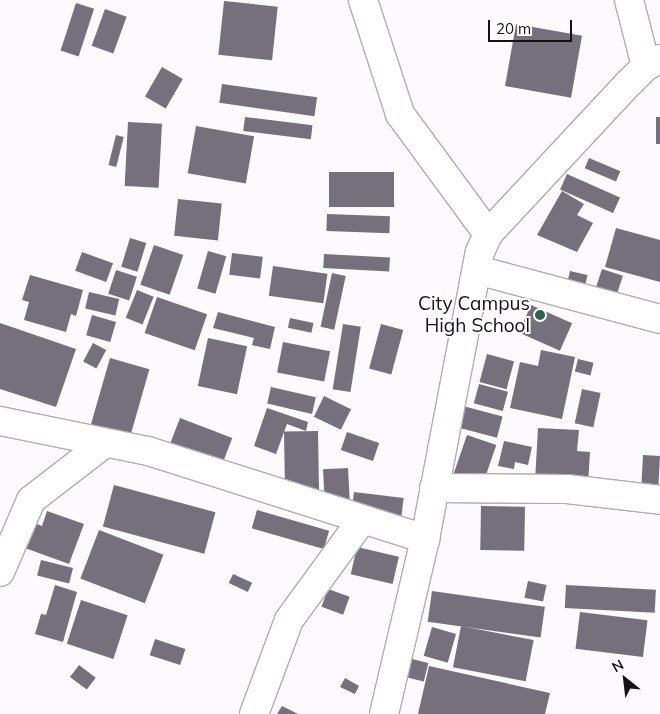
<!DOCTYPE html>
<style>
body{margin:0}
#map{position:relative;width:660px;height:714px;overflow:hidden;background:#fcf9ff;font-family:Mulish,sans-serif}
div>[style]{position:absolute}
.building>*{inset:0;background:#76707c;transform-origin:0 0}
.roads{filter:drop-shadow(1px 0 #b1abb8) drop-shadow(-1px 0 #b1abb8) drop-shadow(0 1px #b1abb8) drop-shadow(0 -1px #b1abb8)}
.minor>*{height:28px;margin:-14px;padding:0 14px;transform-origin:14px;border-radius:14px;background:#fff}
.dots>*{width:14px;height:14px;translate:-50% -50%;box-sizing:border-box;border:2px solid #fff;border-radius:50%}
span{translate:-50% -50%;white-space:nowrap;text-align:center;line-height:1.15;-webkit-text-stroke:4px #fff;paint-order:stroke}
.poi-label{font-size:19px;color:#141217}
.right{translate:-100% -50%;text-align:right}
.north{position:absolute;left:600px;top:654px;width:50px;height:50px;-webkit-text-stroke:4px #fff;paint-order:stroke;rotate:331deg;font-size:14px;font-weight:700;line-height:20px;text-align:center;color:#141217}
.north::after{content:'';display:block;margin:auto;width:18px;height:22px;background:#141217;clip-path:polygon(50% 0,100% 100%,50% 72%,0 100%)}
.scale{position:absolute;left:488px;top:20px;width:84px;height:22px;box-sizing:border-box;border:2px solid #141217;border-top:0;padding-left:6px;font-size:15px;line-height:18px;white-space:nowrap;color:#141217;-webkit-text-stroke:4px #fff;paint-order:stroke}
</style>
<div id="map">
<div class="building">
<i style="left:224px;top:1px;width:54px;height:54px;rotate:6deg"></i>
<i style="left:76px;top:3px;width:19px;height:50px;rotate:18deg"></i>
<i style="left:105px;top:9px;width:23px;height:39px;rotate:20deg"></i>
<i style="left:516px;top:24px;width:67px;height:63px;rotate:10deg"></i>
<i style="left:162px;top:67px;width:24px;height:34px;rotate:30deg"></i>
<i style="left:222px;top:84px;width:96px;height:19px;rotate:8deg"></i>
<i style="left:245px;top:117px;width:68px;height:14px;rotate:7deg"></i>
<i style="left:656px;top:117px;width:4px;height:27px"></i>
<i style="left:128px;top:122px;width:34px;height:64px;rotate:3deg"></i>
<i style="left:196px;top:126px;width:59px;height:48px;rotate:10deg"></i>
<i style="left:116px;top:135px;width:8px;height:31px;rotate:14deg"></i>
<i style="left:589px;top:158px;width:34px;height:11px;rotate:23deg"></i>
<i style="left:329px;top:172px;width:65px;height:35px"></i>
<i style="left:567px;top:174px;width:58px;height:17px;rotate:24deg"></i>
<i style="clip-path:polygon(562px 191px,584px 204px,577px 215px,593px 223px,577px 252px,537px 235px)"></i>
<i style="left:178px;top:199px;width:44px;height:37px;rotate:6deg"></i>
<i style="left:327px;top:214px;width:63px;height:17px;rotate:2deg"></i>
<i style="clip-path:polygon(616px 228px,660px 240px,660px 282px,605px 267px)"></i>
<i style="left:130px;top:238px;width:17px;height:30px;rotate:17deg"></i>
<i style="left:154px;top:245px;width:31px;height:42px;rotate:19deg"></i>
<i style="left:208px;top:251px;width:19px;height:39px;rotate:16deg"></i>
<i style="left:82px;top:252px;width:33px;height:20px;rotate:20deg"></i>
<i style="left:232px;top:253px;width:31px;height:22px;rotate:7deg"></i>
<i style="left:324px;top:254px;width:66px;height:14px;rotate:3deg"></i>
<i style="left:273px;top:266px;width:55px;height:30px;rotate:8deg"></i>
<i style="left:602px;top:269px;width:22px;height:24px;rotate:18deg"></i>
<i style="left:116px;top:270px;width:22px;height:25px;rotate:18deg"></i>
<i style="left:570px;top:271px;width:18px;height:17px;rotate:13deg"></i>
<i style="left:332px;top:273px;width:14px;height:55px;rotate:12deg"></i>
<i style="clip-path:polygon(30px 275px,83px 290px,76px 316px,71px 314px,66px 332px,24px 320px,29px 302px,22px 300px)"></i>
<i style="left:137px;top:290px;width:18px;height:30px;rotate:22deg"></i>
<i style="left:89px;top:292px;width:31px;height:17px;rotate:13deg"></i>
<i style="left:157px;top:297px;width:53px;height:38px;rotate:19deg"></i>
<i style="left:531px;top:305px;width:45px;height:30px;rotate:24deg"></i>
<i style="clip-path:polygon(218px 312px,275px 327px,270px 349px,252px 345px,254px 338px,213px 328px)"></i>
<i style="left:92px;top:315px;width:25px;height:21px;rotate:16deg"></i>
<i style="left:290px;top:318px;width:24px;height:10px;rotate:12deg"></i>
<i style="clip-path:polygon(0 323px,76px 349px,56px 407px,0 389px)"></i>
<i style="left:343px;top:324px;width:18px;height:66px;rotate:9deg"></i>
<i style="left:381px;top:324px;width:23px;height:46px;rotate:15deg"></i>
<i style="left:208px;top:338px;width:40px;height:49px;rotate:12deg"></i>
<i style="left:283px;top:342px;width:48px;height:31px;rotate:11deg"></i>
<i style="left:93px;top:343px;width:15px;height:21px;rotate:28deg"></i>
<i style="clip-path:polygon(541px 350px,575px 357px,562px 419px,510px 408px,520px 362px,538px 366px)"></i>
<i style="left:487px;top:354px;width:28px;height:29px;rotate:15deg"></i>
<i style="left:110px;top:358px;width:41px;height:69px;rotate:16deg"></i>
<i style="left:578px;top:359px;width:16px;height:13px;rotate:14deg"></i>
<i style="left:479px;top:384px;width:30px;height:20px;rotate:15deg"></i>
<i style="left:271px;top:387px;width:46px;height:17px;rotate:13deg"></i>
<i style="left:582px;top:389px;width:19px;height:35px;rotate:12deg"></i>
<i style="left:324px;top:396px;width:30px;height:23px;rotate:26deg"></i>
<i style="left:463px;top:406px;width:41px;height:22px;rotate:15deg"></i>
<i style="clip-path:polygon(267px 408px,308px 422px,306px 431px,287px 424px,276px 454px,254px 446px)"></i>
<i style="left:180px;top:418px;width:56px;height:33px;rotate:21deg"></i>
<i style="clip-path:polygon(538px 428px,579px 430px,577px 451px,590px 452px,588px 484px,535px 481px)"></i>
<i style="left:318px;top:431px;width:63px;height:34px;rotate:89deg"></i>
<i style="left:347px;top:432px;width:34px;height:19px;rotate:19deg"></i>
<i style="left:467px;top:435px;width:31px;height:46px;rotate:19deg"></i>
<i style="clip-path:polygon(504px 441px,532px 447px,528px 465px,515px 462px,514px 469px,498px 466px)"></i>
<i style="left:643px;top:455px;width:17px;height:43px;rotate:3deg"></i>
<i style="left:348px;top:468px;width:41px;height:25px;rotate:87deg"></i>
<i style="left:114px;top:485px;width:105px;height:43px;rotate:15deg"></i>
<i style="left:354px;top:492px;width:50px;height:25px;rotate:7deg"></i>
<i style="left:481px;top:506px;width:44px;height:44px;rotate:1deg"></i>
<i style="left:257px;top:510px;width:75px;height:19px;rotate:16deg"></i>
<i style="clip-path:polygon(47px 511px,84px 524px,69px 564px,25px 548px,34px 523px,42px 526px)"></i>
<i style="left:99px;top:530px;width:69px;height:52px;rotate:21deg"></i>
<i style="left:357px;top:547px;width:43px;height:28px;rotate:13deg"></i>
<i style="left:41px;top:560px;width:33px;height:16px;rotate:14deg"></i>
<i style="left:233px;top:574px;width:21px;height:10px;rotate:25deg"></i>
<i style="left:528px;top:581px;width:19px;height:17px;rotate:12deg"></i>
<i style="clip-path:polygon(55px 585px,77px 592px,63px 642px,35px 634px,41px 614px,46px 615px)"></i>
<i style="left:566px;top:585px;width:90px;height:23px;rotate:3deg"></i>
<i style="left:328px;top:589px;width:23px;height:19px;rotate:20deg"></i>
<i style="left:432px;top:591px;width:114px;height:31px;rotate:8deg"></i>
<i style="left:81px;top:600px;width:49px;height:46px;rotate:18deg"></i>
<i style="left:580px;top:612px;width:68px;height:37px;rotate:7deg"></i>
<i style="left:461px;top:626px;width:74px;height:42px;rotate:11deg"></i>
<i style="left:432px;top:627px;width:25px;height:30px;rotate:16deg"></i>
<i style="left:155px;top:639px;width:32px;height:17px;rotate:18deg"></i>
<i style="left:408px;top:658px;width:21px;height:19px;rotate:14deg"></i>
<i style="left:79px;top:665px;width:21px;height:15px;rotate:37deg"></i>
<i style="clip-path:polygon(429px 666px,550px 693px,545px 714px,418px 714px)"></i>
<i style="clip-path:polygon(345px 678px,359px 686px,355px 694px,340px 687px)"></i>
<i style="clip-path:polygon(282px 706px,298px 714px,277px 714px)"></i>
</div>
<div class="roads">
<div class="minor">
<i style="left:363px;top:0;width:120px;rotate:72deg"></i>
<i style="left:400px;top:114px;width:149px;rotate:53.7deg"></i>
<i style="left:629px;top:0;width:68px;rotate:75.6deg"></i>
<i style="left:477px;top:270px;width:189px;rotate:15deg"></i>
<i style="left:0;top:421px;width:151px;rotate:11.5deg"></i>
<i style="left:148px;top:451px;width:291px;rotate:17.6deg"></i>
<i style="left:434px;top:488px;width:133px;rotate:0.4deg"></i>
<i style="left:567px;top:489px;width:94px;rotate:6.7deg"></i>
<i style="left:0;top:572px;width:78px;rotate:-66.7deg"></i>
<i style="left:31px;top:500px;width:93px;rotate:-37.6deg"></i>
<i style="left:254px;top:714px;width:100px;rotate:-69.6deg"></i>
<i style="left:289px;top:620px;width:124px;rotate:-53.9deg"></i>
<i style="left:384px;top:714px;width:180px;rotate:-76.8deg"></i>
<i style="left:425px;top:539px;width:292px;rotate:-79.2deg"></i>
<i style="left:480px;top:252px;width:20px;rotate:-66deg"></i>
<i style="left:488px;top:234px;width:205px;rotate:-47deg"></i>
<i style="left:628px;top:84px;width:25px;rotate:-45deg"></i>
<i style="left:646px;top:66px;width:16px;rotate:-27deg"></i>
</div>
</div>
<div class="dots">
<i style="left:540px;top:315px;background:#2c644c"></i>
</div>
<div class="poi-label">
<span class="right" style="left:530px;top:315px">City Campus<br>High School</span>
</div>
<div class="north">N</div>
<div class="scale">20 m</div>
</div>
